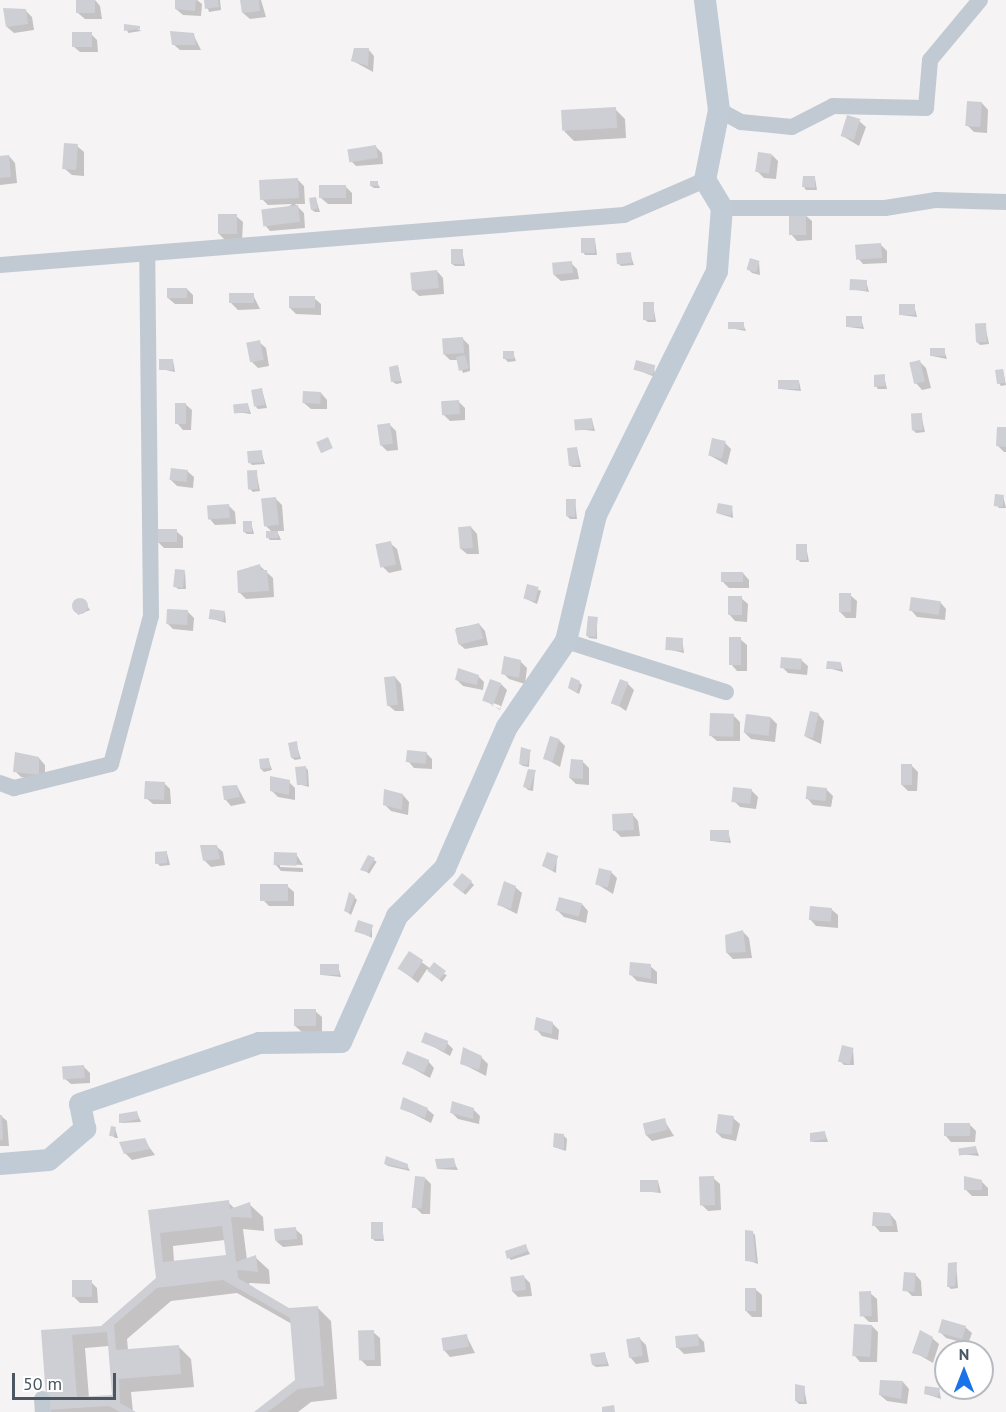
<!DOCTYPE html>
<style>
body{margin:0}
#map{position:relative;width:1006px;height:1412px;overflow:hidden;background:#f5f3f3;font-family:"PT Sans",sans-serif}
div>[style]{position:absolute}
.shadow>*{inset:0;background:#0003;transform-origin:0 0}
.building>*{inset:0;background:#cdcfd5;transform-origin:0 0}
.round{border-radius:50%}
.street>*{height:16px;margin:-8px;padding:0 8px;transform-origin:8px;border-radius:8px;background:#c1cad2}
.secondary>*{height:22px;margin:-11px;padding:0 11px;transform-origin:11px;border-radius:11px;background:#c1cbd6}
span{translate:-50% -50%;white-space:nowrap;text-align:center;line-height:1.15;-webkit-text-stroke:4.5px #fff;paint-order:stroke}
.north{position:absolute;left:934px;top:1340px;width:60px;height:60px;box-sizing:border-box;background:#fff;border:2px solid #b7bbc0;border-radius:50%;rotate:0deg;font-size:16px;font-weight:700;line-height:24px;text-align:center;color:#4a5661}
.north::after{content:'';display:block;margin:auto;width:21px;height:27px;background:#1a73e8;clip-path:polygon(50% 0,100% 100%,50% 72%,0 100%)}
.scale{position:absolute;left:12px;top:1373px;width:104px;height:27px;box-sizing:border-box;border:3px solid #4a5661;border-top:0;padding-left:8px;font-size:18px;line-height:21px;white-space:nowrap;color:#4a5661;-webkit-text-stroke:4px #fff;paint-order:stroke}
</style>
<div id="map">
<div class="shadow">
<i style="clip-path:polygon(78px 0,95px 0,100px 6px,102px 19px,85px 19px,78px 13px)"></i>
<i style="clip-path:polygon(177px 0,197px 0,202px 4px,201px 16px,183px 15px,176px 9px)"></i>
<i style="clip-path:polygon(205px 0,220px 0,221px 10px,209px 12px)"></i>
<i style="clip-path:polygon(242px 0,261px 0,266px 17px,250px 19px,243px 13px)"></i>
<i style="clip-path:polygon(25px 10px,32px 17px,34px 30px,14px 33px,7px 27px)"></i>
<i style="clip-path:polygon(126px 26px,140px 30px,141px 31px,128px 33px)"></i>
<i style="clip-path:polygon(91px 34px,97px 40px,98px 52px,80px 52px,73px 46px)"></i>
<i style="clip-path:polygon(193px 34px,201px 50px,180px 50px,173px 44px)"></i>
<i style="clip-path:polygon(368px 49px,374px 56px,373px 72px,353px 61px)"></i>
<i style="clip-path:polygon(982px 103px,988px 110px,987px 133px,974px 132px,968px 126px)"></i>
<i style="clip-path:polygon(615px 109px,625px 119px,626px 138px,574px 141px,564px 131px)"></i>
<i style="clip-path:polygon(859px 121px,866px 127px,859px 146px,841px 135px)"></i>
<i style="clip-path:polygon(77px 146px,84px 152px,84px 176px,72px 175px,65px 169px)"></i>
<i style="clip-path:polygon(376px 147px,382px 153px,383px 164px,356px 166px,350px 160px)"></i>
<i style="clip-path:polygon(772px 155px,778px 161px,776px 179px,764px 178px,757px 171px)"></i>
<i style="clip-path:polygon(9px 156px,15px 163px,17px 183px,0 185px,0 157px)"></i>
<i style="clip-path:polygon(815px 178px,817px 190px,806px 190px,804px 187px)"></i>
<i style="clip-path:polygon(298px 180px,304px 186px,305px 204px,295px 204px,304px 213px,305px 228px,270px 231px,264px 224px,292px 204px,268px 205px,262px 199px)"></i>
<i style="clip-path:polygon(377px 182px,380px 188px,374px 188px,371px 186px)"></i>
<i style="clip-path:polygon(346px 187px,352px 193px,352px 204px,328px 204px,321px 198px)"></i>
<i style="clip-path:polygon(316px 199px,320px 212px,315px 212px,312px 210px)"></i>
<i style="clip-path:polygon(805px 215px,812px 221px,812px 240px,797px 241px,791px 234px)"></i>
<i style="clip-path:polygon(236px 216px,243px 222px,242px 241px,225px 240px,219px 234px)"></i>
<i style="clip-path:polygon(595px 240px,597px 255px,585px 255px,583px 252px)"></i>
<i style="clip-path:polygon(881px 245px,887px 251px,887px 263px,863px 264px,857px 257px)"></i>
<i style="clip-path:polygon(462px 250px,465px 266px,455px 266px,452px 264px)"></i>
<i style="clip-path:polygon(630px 254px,634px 265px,621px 266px,618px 263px)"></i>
<i style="clip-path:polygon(759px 262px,760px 275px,752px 273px,749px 270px)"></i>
<i style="clip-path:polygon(571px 263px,577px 269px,579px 279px,561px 281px,554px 275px)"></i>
<i style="clip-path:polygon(437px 271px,443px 278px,444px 294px,419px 296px,412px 289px)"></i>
<i style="clip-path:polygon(866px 281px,869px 292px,852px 289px)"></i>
<i style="clip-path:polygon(187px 289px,193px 295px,193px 304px,175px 304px,168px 298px)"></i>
<i style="clip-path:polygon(253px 295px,260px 309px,238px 310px,231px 303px)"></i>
<i style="clip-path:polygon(314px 298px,321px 304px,321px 315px,296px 314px,290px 308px)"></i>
<i style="clip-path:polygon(653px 304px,656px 322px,648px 322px,645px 320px)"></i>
<i style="clip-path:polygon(914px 305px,917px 317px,901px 315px)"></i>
<i style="clip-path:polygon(861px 318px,864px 329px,848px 327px)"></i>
<i style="clip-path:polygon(743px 324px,746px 331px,729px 328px)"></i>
<i style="clip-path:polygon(985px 325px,989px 344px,980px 345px,977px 342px)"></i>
<i style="clip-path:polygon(463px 339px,469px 345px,470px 371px,463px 373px,458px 360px,450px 360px,444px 354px)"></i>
<i style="clip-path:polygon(259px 342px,266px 348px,269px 366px,258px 368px,252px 362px)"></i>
<i style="clip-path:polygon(944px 350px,947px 359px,932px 356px)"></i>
<i style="clip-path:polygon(513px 353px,516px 361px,508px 362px,505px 359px)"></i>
<i style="clip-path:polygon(173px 360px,175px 372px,161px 369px)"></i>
<i style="clip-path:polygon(920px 362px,926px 368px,931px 388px,922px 390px,916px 383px)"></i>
<i style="clip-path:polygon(654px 366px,655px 377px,635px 369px)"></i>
<i style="clip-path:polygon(398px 367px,402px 383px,396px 384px,393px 382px)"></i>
<i style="clip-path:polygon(1003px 370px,1006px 385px,1001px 386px,999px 383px)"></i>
<i style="clip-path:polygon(884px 376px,887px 389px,878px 389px,876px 386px)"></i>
<i style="clip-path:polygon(799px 381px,801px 391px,780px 389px)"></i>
<i style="clip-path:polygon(262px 390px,267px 408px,258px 409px,256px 407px)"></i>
<i style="clip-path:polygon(321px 393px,327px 400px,327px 409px,311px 409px,304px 403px)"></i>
<i style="clip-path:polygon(459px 402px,465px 408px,465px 420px,450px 421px,443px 414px)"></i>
<i style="clip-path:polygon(185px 404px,192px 410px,191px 430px,183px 430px,177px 423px)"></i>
<i style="clip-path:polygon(248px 405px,251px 414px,235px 412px)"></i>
<i style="clip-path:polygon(921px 415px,925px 432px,916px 433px,913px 430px)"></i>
<i style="clip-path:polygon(592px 420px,595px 431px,576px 429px)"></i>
<i style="clip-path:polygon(390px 425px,396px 431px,398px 450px,387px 451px,381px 445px)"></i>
<i style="clip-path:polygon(1006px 428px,1006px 452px,1004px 452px,998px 446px)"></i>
<i style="clip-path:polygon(725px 443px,731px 449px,727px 465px,709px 455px)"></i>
<i style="clip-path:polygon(577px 449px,581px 467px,572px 467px,570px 465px)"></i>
<i style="clip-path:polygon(261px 451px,265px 464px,252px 465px,249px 462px)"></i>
<i style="clip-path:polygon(187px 471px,194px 477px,193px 488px,177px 486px,171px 480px)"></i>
<i style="clip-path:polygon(256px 471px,260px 491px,253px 492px,250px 489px)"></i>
<i style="clip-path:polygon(1003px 496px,1006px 508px,999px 508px,997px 505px)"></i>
<i style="clip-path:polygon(275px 498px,282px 505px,284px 531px,277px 531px,281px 540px,270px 540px,268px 538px,273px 533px,265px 525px)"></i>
<i style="clip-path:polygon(575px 501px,577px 519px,570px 519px,567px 516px)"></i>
<i style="clip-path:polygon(229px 506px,235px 512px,236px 524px,215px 525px,209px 518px)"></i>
<i style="clip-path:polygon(732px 507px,733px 518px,717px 513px)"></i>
<i style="clip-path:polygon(251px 522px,254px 534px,247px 534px,244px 532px)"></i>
<i style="clip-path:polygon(471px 527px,477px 534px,479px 554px,467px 554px,460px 548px)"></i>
<i style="clip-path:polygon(176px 531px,183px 537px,183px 548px,164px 548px,158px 542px)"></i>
<i style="clip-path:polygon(390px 543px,397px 549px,402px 570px,389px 573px,383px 567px)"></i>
<i style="clip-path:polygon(806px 546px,809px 562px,800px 562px,798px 559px)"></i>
<i style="clip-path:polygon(260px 566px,273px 578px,274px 597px,246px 599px,240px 593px,250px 567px)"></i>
<i style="clip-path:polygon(185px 572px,186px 589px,178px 589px,175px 586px)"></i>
<i style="clip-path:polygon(743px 573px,749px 580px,749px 588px,729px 588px,723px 582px)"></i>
<i style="clip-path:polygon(528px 585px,541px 591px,537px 604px,524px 598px)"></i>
<i style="clip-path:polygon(850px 595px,857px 601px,856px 618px,846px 618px,839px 611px)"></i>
<i style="clip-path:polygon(741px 598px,748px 604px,747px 622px,735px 621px,729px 614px)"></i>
<i style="clip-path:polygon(84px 601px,90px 610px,78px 615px,74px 604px)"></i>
<i style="clip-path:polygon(940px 602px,946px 609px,945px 620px,917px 617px,911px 610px)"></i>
<i style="clip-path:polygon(188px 612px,194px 618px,193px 631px,173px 629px,167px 623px)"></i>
<i style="clip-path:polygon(225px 613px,226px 623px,210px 618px)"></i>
<i style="clip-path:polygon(597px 619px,597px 639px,589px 638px,587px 635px)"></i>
<i style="clip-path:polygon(479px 624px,485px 631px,488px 645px,465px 649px,458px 643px,456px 628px)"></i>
<i style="clip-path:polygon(682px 639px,684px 653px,667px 649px)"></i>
<i style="clip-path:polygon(740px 639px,747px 645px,747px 671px,737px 671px,731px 664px)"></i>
<i style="clip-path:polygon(801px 660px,808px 666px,807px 675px,788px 673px,782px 667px)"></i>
<i style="clip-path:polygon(520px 661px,527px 668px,525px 684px,509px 679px,503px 673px)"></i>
<i style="clip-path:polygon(841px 663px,843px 672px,828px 668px)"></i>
<i style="clip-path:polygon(478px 676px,484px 682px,483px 690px,463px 686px,456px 679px)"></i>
<i style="clip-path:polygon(395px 677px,401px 684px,404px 711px,395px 711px,388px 705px)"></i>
<i style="clip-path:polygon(579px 682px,582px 685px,579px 694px,569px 688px)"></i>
<i style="clip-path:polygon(627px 683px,634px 690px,626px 711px,613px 702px)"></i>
<i style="clip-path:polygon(evenodd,501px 684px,507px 690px,500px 710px,486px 701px,501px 684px,491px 702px,501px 706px,500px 709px,491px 705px,491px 702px)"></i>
<i style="clip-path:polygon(818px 714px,824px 721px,821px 744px,806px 737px)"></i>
<i style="clip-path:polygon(734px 716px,740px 722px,740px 741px,717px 741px,710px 735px)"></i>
<i style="clip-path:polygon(771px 718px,777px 724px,775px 742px,751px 739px,745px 733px)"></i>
<i style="clip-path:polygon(559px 740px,565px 746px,560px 767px,546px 759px)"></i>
<i style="clip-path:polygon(296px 743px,301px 759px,295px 760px,292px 758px)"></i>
<i style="clip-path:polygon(530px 751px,529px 767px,523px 766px,520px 764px)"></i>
<i style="clip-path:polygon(426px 753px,432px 759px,432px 769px,414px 768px,408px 761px)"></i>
<i style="clip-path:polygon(39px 758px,45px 765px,45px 781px,21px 777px,15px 771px)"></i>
<i style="clip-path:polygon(268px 759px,272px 770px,264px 772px,261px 769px)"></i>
<i style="clip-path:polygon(583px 762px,589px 768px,589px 785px,576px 784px,570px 778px)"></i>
<i style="clip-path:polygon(912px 766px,918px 772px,917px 791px,908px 791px,902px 785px)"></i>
<i style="clip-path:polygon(305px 767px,308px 770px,309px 787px,298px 784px)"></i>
<i style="clip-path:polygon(535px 771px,533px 791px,528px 790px,525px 787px)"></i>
<i style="clip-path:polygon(289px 782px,295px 788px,295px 800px,278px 797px,272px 791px)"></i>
<i style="clip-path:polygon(164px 783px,170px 789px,171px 804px,153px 804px,146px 798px)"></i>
<i style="clip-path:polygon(237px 786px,246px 803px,231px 806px,225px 799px)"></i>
<i style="clip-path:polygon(826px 789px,833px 796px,831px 807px,813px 805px,807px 798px)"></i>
<i style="clip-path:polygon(751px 790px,758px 797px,756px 809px,740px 807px,734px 801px)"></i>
<i style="clip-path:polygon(403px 795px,409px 802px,408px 815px,391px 811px,384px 804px)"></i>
<i style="clip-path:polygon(632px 814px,638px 821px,640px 836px,621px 837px,615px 831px)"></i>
<i style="clip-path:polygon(728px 831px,731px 843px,712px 841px)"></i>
<i style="clip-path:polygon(216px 846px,223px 852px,225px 865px,211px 867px,205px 861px)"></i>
<i style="clip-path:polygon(167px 853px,170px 865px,160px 866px,157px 863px)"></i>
<i style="clip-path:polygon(296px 854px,303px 865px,280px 864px,280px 867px,303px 868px,303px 872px,281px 871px,275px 864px)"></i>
<i style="left:369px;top:857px;width:9px;height:14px;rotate:32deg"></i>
<i style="clip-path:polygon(557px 857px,556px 873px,543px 866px)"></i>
<i style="clip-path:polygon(611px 872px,617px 878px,613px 894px,597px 884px)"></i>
<i style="left:463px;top:875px;width:15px;height:13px;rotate:42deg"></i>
<i style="clip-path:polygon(287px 886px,294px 892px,294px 906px,269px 906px,263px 900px)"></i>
<i style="clip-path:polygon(515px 887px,522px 893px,517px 914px,499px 905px)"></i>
<i style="clip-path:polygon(354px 897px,357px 900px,351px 915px,346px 911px)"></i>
<i style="clip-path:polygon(582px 904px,588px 911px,586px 923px,564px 917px,558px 911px)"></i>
<i style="clip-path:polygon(831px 909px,838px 915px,838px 928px,816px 926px,810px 919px)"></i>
<i style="clip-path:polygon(372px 926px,372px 938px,356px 930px)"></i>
<i style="clip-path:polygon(743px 932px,749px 938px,752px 958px,733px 959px,727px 953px)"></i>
<i style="clip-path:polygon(409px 953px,431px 969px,447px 975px,442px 982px,427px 969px,418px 983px,399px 968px)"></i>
<i style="clip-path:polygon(338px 966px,341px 977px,322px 975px)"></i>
<i style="clip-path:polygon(650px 966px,657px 972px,657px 984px,637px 981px,631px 975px)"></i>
<i style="clip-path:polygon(315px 1011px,322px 1017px,322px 1032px,302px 1032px,295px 1026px)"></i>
<i style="clip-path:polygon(552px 1023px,559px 1030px,558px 1040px,542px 1036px,536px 1029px)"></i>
<i style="clip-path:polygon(423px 1041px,447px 1043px,453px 1049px,450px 1056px)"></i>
<i style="clip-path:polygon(853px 1049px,854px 1065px,844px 1065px,841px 1062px)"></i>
<i style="clip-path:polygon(481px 1057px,488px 1064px,486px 1076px,461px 1063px)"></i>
<i style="clip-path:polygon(428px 1061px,434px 1068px,430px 1078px,403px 1063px)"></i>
<i style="clip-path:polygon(83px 1066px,90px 1073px,90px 1083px,71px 1084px,64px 1078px)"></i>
<i style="clip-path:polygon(402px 1108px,427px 1109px,434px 1115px,431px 1123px)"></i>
<i style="clip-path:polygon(473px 1109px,480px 1116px,479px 1124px,458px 1119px,451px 1112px)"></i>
<i style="clip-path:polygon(137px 1113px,141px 1122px,121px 1123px,120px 1115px)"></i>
<i style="clip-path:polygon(0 1115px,7px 1121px,9px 1146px,0 1146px)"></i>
<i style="clip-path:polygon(733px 1118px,740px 1124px,736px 1141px,722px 1138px,716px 1132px)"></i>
<i style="clip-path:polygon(664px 1120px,674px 1136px,652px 1141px,646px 1135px)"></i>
<i style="clip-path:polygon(970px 1125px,976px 1131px,975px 1142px,951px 1142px,945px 1135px)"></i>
<i style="clip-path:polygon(115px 1128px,118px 1138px,115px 1138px,113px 1136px)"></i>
<i style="clip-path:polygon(825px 1133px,828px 1142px,812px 1142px)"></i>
<i style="clip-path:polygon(564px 1136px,567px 1139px,566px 1151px,554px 1147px)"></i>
<i style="clip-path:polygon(144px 1140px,155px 1155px,132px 1160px,125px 1153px)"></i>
<i style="clip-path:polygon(976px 1148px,979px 1156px,960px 1154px)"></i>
<i style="clip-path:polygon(453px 1160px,458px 1170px,438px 1169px)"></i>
<i style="clip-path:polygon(385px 1164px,407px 1165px,410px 1171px,388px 1166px)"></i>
<i style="clip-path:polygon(425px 1178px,431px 1184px,430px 1214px,422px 1214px,416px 1208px)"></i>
<i style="clip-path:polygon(713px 1178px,720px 1184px,721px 1210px,708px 1211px,702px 1205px)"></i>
<i style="clip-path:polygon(658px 1181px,661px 1193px,642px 1191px)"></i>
<i style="clip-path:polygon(981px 1181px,988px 1188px,988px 1196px,972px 1196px,965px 1189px)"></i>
<i style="clip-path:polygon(evenodd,228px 1202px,235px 1209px,249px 1204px,263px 1217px,264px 1231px,243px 1229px,247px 1260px,255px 1257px,269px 1270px,270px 1284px,249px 1283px,250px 1287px,289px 1310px,317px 1307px,331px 1321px,337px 1399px,311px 1402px,298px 1412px,256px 1412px,297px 1380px,292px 1324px,237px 1293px,171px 1301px,127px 1339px,128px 1350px,178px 1346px,191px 1359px,194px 1387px,131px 1392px,133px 1412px,51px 1412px,43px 1332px,102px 1327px,158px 1279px,150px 1211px,228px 1202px,225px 1240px,227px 1256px,174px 1262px,173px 1246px,225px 1240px,228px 1202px,109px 1346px,113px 1396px,89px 1398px,85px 1348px,109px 1346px)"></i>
<i style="clip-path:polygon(890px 1214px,896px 1221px,898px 1232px,880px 1232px,874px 1225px)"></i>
<i style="clip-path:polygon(382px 1224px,384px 1241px,375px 1241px,372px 1238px)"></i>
<i style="clip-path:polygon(295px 1229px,302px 1235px,303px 1245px,283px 1247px,276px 1241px)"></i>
<i style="clip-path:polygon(752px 1232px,755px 1235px,758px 1264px,747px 1260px)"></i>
<i style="clip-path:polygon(525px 1245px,530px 1254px,511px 1260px,509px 1258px)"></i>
<i style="clip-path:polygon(956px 1263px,958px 1288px,951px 1289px,948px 1286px)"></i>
<i style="clip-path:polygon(915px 1274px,921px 1281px,922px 1296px,912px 1296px,906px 1290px)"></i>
<i style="clip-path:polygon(524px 1277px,530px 1283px,532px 1296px,518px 1297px,512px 1291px)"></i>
<i style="clip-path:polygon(91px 1282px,97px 1288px,98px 1303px,80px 1303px,74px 1297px)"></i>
<i style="clip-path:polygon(755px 1289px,762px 1295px,762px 1317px,752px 1317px,746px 1311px)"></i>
<i style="clip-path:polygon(870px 1293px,877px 1299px,878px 1322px,869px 1322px,863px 1316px)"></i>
<i style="clip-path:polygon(872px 1326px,878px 1332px,877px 1362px,860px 1362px,854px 1355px)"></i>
<i style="clip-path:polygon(965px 1327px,972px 1333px,968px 1344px,946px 1338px,940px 1332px)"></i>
<i style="clip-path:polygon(373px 1332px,380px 1338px,381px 1366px,367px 1366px,361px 1360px)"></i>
<i style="clip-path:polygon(466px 1335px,475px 1353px,450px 1357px,444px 1350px)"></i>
<i style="clip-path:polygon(698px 1336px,704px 1342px,705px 1352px,684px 1354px,677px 1347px)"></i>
<i style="clip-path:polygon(932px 1338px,939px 1344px,933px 1363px,914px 1352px)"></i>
<i style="clip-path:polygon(640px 1339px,646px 1345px,649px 1362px,636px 1364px,630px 1357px)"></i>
<i style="clip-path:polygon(605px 1354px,609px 1366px,596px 1367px,593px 1365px)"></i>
<i style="clip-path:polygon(903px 1382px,909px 1389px,907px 1404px,887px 1401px,880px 1395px)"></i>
<i style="clip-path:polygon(804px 1388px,807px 1404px,799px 1404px,796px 1401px)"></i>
<i style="clip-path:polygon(939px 1389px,941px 1399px,926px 1394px)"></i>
</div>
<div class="building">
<i style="left:76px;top:0;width:19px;height:13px"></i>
<i style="clip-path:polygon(175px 0,196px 0,195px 11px,175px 9px)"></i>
<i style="clip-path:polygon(204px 0,218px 0,219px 7px,205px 9px)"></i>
<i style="clip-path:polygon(240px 0,259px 0,260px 11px,242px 13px)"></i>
<i style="clip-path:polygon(3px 8px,26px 9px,28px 24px,6px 27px)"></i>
<i style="clip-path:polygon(124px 24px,140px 26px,140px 29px,124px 31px)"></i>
<i style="clip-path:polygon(170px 31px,194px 33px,196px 45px,172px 45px)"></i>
<i style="left:72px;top:32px;width:20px;height:15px"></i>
<i style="clip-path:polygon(354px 48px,369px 48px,368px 66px,351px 61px)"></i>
<i style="left:967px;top:101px;width:15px;height:25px;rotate:4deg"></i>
<i style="left:616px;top:107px;width:21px;height:55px;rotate:87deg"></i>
<i style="left:847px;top:115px;width:14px;height:22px;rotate:17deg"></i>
<i style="left:64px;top:143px;width:14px;height:26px;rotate:4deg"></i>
<i style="left:376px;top:145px;width:13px;height:29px;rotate:81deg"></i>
<i style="left:758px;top:152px;width:14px;height:20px;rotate:8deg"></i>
<i style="clip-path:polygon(9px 155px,11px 177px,0 178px,0 156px)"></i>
<i style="clip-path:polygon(803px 176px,815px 176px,815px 188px,802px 187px)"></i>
<i style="left:298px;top:178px;width:20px;height:39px;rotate:87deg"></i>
<i style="left:370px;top:181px;width:8px;height:5px"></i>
<i style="left:346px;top:185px;width:13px;height:27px;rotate:90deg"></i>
<i style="left:316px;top:197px;width:12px;height:7px;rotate:81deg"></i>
<i style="left:298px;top:205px;width:17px;height:37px;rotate:83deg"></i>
<i style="left:789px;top:213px;width:17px;height:22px"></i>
<i style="left:218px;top:214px;width:19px;height:20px"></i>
<i style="left:581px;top:238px;width:14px;height:15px"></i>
<i style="left:881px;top:243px;width:15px;height:26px;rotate:86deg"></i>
<i style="left:451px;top:249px;width:12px;height:15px"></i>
<i style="left:631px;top:252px;width:11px;height:15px;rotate:85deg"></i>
<i style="left:750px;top:258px;width:10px;height:12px;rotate:17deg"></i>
<i style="left:572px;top:261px;width:12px;height:20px;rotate:85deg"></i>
<i style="left:437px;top:270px;width:18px;height:27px;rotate:84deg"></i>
<i style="left:850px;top:279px;width:17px;height:11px;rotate:3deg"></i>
<i style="left:167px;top:288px;width:20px;height:10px"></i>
<i style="left:254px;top:293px;width:10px;height:25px;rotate:90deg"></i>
<i style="left:289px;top:296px;width:26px;height:12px"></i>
<i style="left:643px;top:302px;width:11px;height:18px"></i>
<i style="left:899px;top:304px;width:16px;height:11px"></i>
<i style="left:862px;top:316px;width:11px;height:16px;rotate:90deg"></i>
<i style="left:728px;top:322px;width:16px;height:7px"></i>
<i style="left:986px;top:323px;width:19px;height:11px;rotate:87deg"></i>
<i style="left:463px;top:337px;width:16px;height:21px;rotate:86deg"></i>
<i style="left:260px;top:340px;width:20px;height:14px;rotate:79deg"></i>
<i style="left:945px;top:348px;width:8px;height:15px;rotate:90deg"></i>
<i style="left:514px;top:351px;width:8px;height:11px;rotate:90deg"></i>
<i style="clip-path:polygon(465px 355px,469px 368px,459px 371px,456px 357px)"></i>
<i style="left:159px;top:359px;width:14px;height:11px"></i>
<i style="left:636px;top:360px;width:20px;height:10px;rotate:15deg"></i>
<i style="left:920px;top:360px;width:22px;height:11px;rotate:77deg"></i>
<i style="clip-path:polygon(398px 365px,401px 381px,391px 382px,389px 367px)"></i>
<i style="left:1003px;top:369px;width:14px;height:8px;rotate:82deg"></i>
<i style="clip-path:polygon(885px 374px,885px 386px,874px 387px,874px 375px)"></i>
<i style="left:778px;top:380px;width:21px;height:9px"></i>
<i style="left:262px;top:388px;width:17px;height:11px;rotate:80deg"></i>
<i style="left:303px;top:391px;width:18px;height:12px;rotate:3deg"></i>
<i style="left:459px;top:400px;width:14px;height:18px;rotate:86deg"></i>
<i style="left:175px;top:403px;width:11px;height:21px"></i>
<i style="left:248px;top:403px;width:9px;height:15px;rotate:84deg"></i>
<i style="left:922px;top:413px;width:17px;height:11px;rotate:87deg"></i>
<i style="left:592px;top:418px;width:11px;height:18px;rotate:85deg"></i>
<i style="left:390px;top:423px;width:21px;height:13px;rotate:82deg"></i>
<i style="clip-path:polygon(997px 427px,1006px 427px,1006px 447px,996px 446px)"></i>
<i style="left:328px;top:437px;width:12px;height:13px;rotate:66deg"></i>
<i style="left:712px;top:438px;width:14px;height:18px;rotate:12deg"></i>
<i style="left:577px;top:447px;width:18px;height:10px;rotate:84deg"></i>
<i style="left:262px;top:450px;width:12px;height:15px;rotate:85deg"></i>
<i style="left:171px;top:468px;width:17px;height:12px;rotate:7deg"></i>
<i style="left:257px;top:470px;width:19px;height:10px;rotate:87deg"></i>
<i style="left:995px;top:494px;width:9px;height:12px;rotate:6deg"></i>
<i style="left:276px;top:497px;width:28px;height:15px;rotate:84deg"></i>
<i style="clip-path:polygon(566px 499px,576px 499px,575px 517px,566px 516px)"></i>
<i style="left:718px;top:503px;width:15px;height:10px;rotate:11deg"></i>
<i style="left:229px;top:504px;width:14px;height:22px;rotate:86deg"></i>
<i style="left:243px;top:521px;width:9px;height:11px"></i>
<i style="left:471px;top:526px;width:22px;height:13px;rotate:85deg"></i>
<i style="left:156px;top:529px;width:21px;height:13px"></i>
<i style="left:266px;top:531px;width:12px;height:7px"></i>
<i style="left:391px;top:541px;width:24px;height:16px;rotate:78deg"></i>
<i style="left:796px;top:544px;width:11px;height:16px"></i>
<i style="clip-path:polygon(260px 564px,261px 570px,267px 570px,269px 591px,238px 593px,237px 571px)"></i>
<i style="left:175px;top:569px;width:10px;height:18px;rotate:6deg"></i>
<i style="left:721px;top:572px;width:22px;height:10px"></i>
<i style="left:527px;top:584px;width:12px;height:15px;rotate:14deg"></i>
<i style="left:839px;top:593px;width:12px;height:19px"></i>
<i style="left:728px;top:596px;width:14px;height:19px"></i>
<i style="left:911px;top:597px;width:30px;height:14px;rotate:8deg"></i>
<i class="round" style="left:72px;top:598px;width:16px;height:16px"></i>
<i style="left:167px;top:609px;width:21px;height:15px;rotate:3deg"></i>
<i style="left:210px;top:609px;width:15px;height:10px;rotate:8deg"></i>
<i style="left:588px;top:616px;width:10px;height:20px;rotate:6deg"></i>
<i style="left:479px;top:623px;width:16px;height:25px;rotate:75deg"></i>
<i style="left:666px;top:637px;width:17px;height:13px;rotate:3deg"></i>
<i style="left:729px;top:637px;width:12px;height:28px"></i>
<i style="clip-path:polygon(504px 656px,521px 660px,519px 678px,501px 674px)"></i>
<i style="left:781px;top:657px;width:21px;height:11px;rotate:5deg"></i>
<i style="clip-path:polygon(827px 661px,841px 662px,841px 669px,826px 669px)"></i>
<i style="clip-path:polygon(458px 668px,479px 675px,477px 685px,455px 680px)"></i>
<i style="left:395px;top:676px;width:29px;height:11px;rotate:84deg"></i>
<i style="clip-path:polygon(571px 677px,580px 681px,577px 693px,568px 688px)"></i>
<i style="left:490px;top:679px;width:12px;height:23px;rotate:20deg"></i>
<i style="left:620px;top:679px;width:9px;height:26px;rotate:21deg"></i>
<i style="left:810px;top:711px;width:9px;height:26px;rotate:13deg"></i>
<i style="left:710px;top:713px;width:24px;height:23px;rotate:2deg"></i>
<i style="left:746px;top:714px;width:25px;height:19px;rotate:7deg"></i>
<i style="left:550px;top:736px;width:10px;height:24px;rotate:17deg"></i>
<i style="clip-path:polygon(297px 741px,299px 757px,291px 758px,288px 743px)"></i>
<i style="clip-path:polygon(521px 747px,531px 750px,527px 765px,519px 764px)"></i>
<i style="left:407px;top:750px;width:20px;height:12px;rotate:6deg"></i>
<i style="clip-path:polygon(15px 752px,39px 757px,39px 775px,13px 772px)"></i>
<i style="left:269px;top:758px;width:10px;height:10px;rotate:84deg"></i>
<i style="clip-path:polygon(571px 759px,583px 760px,583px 779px,569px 778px)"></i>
<i style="left:901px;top:764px;width:11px;height:21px"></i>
<i style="clip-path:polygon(306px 766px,307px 785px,297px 785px,295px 767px)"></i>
<i style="clip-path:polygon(528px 769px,536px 770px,530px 789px,523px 787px)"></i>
<i style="clip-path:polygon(270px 776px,290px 780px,289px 795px,270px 791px)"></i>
<i style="left:145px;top:781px;width:20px;height:18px;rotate:3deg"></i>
<i style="clip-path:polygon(237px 785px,240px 797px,224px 800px,222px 786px)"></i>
<i style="left:807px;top:786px;width:20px;height:13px;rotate:6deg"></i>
<i style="left:733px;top:787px;width:19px;height:15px;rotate:6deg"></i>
<i style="clip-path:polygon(384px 789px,403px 794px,402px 810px,383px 805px)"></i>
<i style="left:633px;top:813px;width:17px;height:21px;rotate:87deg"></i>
<i style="left:710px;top:830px;width:19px;height:11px"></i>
<i style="clip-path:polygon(200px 845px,217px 845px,220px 859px,203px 861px)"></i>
<i style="clip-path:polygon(167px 851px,167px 863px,155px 864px,155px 852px)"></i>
<i style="left:274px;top:852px;width:23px;height:13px;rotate:2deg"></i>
<i style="left:547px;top:852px;width:12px;height:15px;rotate:20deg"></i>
<i style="clip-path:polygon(368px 855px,375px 858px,367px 872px,360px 870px)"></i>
<i style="left:599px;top:868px;width:13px;height:17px;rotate:13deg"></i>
<i style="left:462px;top:873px;width:13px;height:15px;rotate:39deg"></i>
<i style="clip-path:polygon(504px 881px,516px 886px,511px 909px,497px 905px)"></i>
<i style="left:260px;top:884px;width:28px;height:17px"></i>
<i style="clip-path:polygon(349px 892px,355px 896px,349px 913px,344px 911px)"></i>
<i style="left:559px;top:897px;width:24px;height:14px;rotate:15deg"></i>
<i style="left:810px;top:906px;width:22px;height:14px;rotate:5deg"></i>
<i style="left:358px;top:920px;width:16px;height:12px;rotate:18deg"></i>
<i style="clip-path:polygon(743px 930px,746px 952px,726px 953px,725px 935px)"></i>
<i style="left:409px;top:951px;width:17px;height:21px;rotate:33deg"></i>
<i style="left:434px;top:962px;width:15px;height:11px;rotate:37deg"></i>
<i style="clip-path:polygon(630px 962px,651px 964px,651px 979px,629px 975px)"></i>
<i style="left:339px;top:964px;width:11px;height:19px;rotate:90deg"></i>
<i style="left:316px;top:1009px;width:17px;height:22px;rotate:90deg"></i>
<i style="clip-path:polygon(536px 1017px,553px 1022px,552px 1034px,534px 1030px)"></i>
<i style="left:425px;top:1032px;width:25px;height:11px;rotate:21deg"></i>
<i style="left:842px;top:1045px;width:12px;height:17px;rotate:14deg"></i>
<i style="clip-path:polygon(463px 1047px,482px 1056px,479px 1070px,460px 1064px)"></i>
<i style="left:407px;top:1051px;width:24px;height:14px;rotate:22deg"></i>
<i style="left:84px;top:1065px;width:13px;height:22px;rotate:86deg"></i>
<i style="clip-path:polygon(403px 1097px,428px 1108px,425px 1118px,400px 1109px)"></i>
<i style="clip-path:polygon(452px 1101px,474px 1108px,473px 1119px,450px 1113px)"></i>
<i style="clip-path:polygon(137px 1111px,139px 1119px,119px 1123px,119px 1114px)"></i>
<i style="left:718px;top:1114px;width:16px;height:19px;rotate:7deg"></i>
<i style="clip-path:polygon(0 1115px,2px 1115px,3px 1140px,0 1140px)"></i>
<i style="left:665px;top:1118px;width:12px;height:23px;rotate:76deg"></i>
<i style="left:944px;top:1123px;width:26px;height:13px"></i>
<i style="left:111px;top:1126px;width:5px;height:10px;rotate:11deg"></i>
<i style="clip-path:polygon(825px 1131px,826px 1139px,810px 1142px,810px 1133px)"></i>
<i style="clip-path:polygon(554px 1133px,564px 1134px,564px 1149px,553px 1147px)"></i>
<i style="clip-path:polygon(145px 1138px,150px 1149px,124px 1154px,119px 1142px)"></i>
<i style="left:976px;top:1146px;width:7px;height:18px;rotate:82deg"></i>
<i style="clip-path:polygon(386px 1156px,408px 1164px,407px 1169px,384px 1164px)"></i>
<i style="clip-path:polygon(454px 1158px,456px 1167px,437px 1169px,435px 1159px)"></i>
<i style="left:415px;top:1176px;width:10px;height:32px;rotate:6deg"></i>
<i style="left:714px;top:1176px;width:29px;height:15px;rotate:88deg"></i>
<i style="clip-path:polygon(964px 1176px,982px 1180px,982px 1190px,964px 1190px)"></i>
<i style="left:640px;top:1180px;width:18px;height:12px"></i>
<i style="clip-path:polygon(evenodd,229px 1200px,230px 1209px,250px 1202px,252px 1218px,231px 1217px,236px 1262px,256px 1255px,258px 1272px,237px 1270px,238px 1278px,289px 1308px,318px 1306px,324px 1386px,298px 1389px,268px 1412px,254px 1412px,295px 1380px,290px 1318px,223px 1280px,157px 1288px,114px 1325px,116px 1350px,179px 1345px,181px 1374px,119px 1379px,120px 1403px,136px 1412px,120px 1412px,109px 1406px,47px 1410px,41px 1330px,101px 1326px,156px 1278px,148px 1210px,229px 1200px,222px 1226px,226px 1255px,163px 1262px,160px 1233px,222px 1226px,229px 1200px,107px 1332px,112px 1395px,77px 1397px,72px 1335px,107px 1332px)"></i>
<i style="clip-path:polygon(873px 1212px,890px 1213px,893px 1226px,872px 1226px)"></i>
<i style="left:371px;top:1222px;width:12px;height:17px"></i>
<i style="left:296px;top:1227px;width:12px;height:22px;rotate:85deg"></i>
<i style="clip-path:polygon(745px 1230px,753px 1231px,756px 1262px,745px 1261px)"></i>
<i style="clip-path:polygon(526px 1244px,528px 1251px,507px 1259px,505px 1251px)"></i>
<i style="clip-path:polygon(957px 1262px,955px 1286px,947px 1287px,948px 1263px)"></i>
<i style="left:904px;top:1272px;width:12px;height:19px;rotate:5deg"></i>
<i style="left:524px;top:1275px;width:15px;height:14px;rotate:82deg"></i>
<i style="left:92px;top:1280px;width:17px;height:20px;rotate:90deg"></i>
<i style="left:745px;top:1288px;width:11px;height:23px"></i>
<i style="left:871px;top:1291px;width:25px;height:12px;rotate:88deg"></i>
<i style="left:942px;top:1319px;width:25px;height:14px;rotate:16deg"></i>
<i style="left:854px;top:1324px;width:18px;height:32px;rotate:3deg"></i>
<i style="left:374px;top:1330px;width:30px;height:16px;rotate:88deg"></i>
<i style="clip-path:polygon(920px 1330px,933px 1337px,927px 1358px,912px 1353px)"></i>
<i style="left:467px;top:1334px;width:13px;height:26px;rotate:81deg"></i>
<i style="left:698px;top:1334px;width:12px;height:23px;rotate:85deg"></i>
<i style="left:640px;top:1337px;width:19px;height:14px;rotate:81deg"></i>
<i style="clip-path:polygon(605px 1352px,607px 1364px,592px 1365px,590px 1354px)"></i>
<i style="clip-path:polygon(880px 1380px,903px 1381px,901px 1399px,879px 1395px)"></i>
<i style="clip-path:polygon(795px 1384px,805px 1386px,804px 1402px,795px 1401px)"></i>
<i style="clip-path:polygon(925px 1386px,940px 1388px,938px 1397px,924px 1394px)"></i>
<i style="clip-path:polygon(614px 1405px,615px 1412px,602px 1412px,602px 1407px)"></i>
</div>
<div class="street">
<i style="left:719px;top:110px;width:25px;rotate:29deg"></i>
<i style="left:741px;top:122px;width:51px;rotate:5.6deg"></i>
<i style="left:792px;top:127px;width:46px;rotate:-27.1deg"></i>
<i style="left:833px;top:106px;width:93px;rotate:1.2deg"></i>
<i style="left:926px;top:108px;width:48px;rotate:-85.2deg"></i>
<i style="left:930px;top:60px;width:78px;rotate:-50.2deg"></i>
<i style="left:722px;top:208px;width:163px"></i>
<i style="left:885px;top:208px;width:52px;rotate:-8.9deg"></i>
<i style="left:936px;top:200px;width:70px;rotate:1.6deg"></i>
<i style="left:0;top:265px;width:626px;rotate:-4.58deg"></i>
<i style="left:624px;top:215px;width:88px;rotate:-23.4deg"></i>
<i style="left:566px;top:641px;width:168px;rotate:17.7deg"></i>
<i style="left:0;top:783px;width:15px;rotate:20deg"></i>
<i style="left:14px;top:788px;width:100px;rotate:-13.9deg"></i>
<i style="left:111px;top:764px;width:153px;rotate:-74.9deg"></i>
<i style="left:151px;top:616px;width:362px;rotate:-90.6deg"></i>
<i style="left:42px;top:1399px;width:13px;rotate:86deg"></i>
</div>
<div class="secondary">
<i style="left:0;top:1164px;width:49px;rotate:-4.7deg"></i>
<i style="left:49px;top:1160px;width:48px;rotate:-40.7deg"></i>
<i style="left:85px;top:1129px;width:25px;rotate:-101deg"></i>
<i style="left:80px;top:1104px;width:189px;rotate:-18.8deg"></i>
<i style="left:259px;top:1043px;width:82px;rotate:-0.7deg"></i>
<i style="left:341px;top:1042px;width:138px;rotate:-66deg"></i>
<i style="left:397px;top:916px;width:68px;rotate:-45deg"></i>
<i style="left:445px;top:868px;width:154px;rotate:-66.3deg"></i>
<i style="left:507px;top:727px;width:104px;rotate:-55.5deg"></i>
<i style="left:566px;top:641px;width:130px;rotate:-76.6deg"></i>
<i style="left:596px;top:515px;width:272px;rotate:-63.6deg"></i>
<i style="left:717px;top:271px;width:63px;rotate:-85.5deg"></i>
<i style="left:722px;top:208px;width:33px;rotate:-121deg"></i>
<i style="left:705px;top:180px;width:71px;rotate:-78.7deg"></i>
<i style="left:719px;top:110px;width:111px;rotate:-97.3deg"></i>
</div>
<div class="north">N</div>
<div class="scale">50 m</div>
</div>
